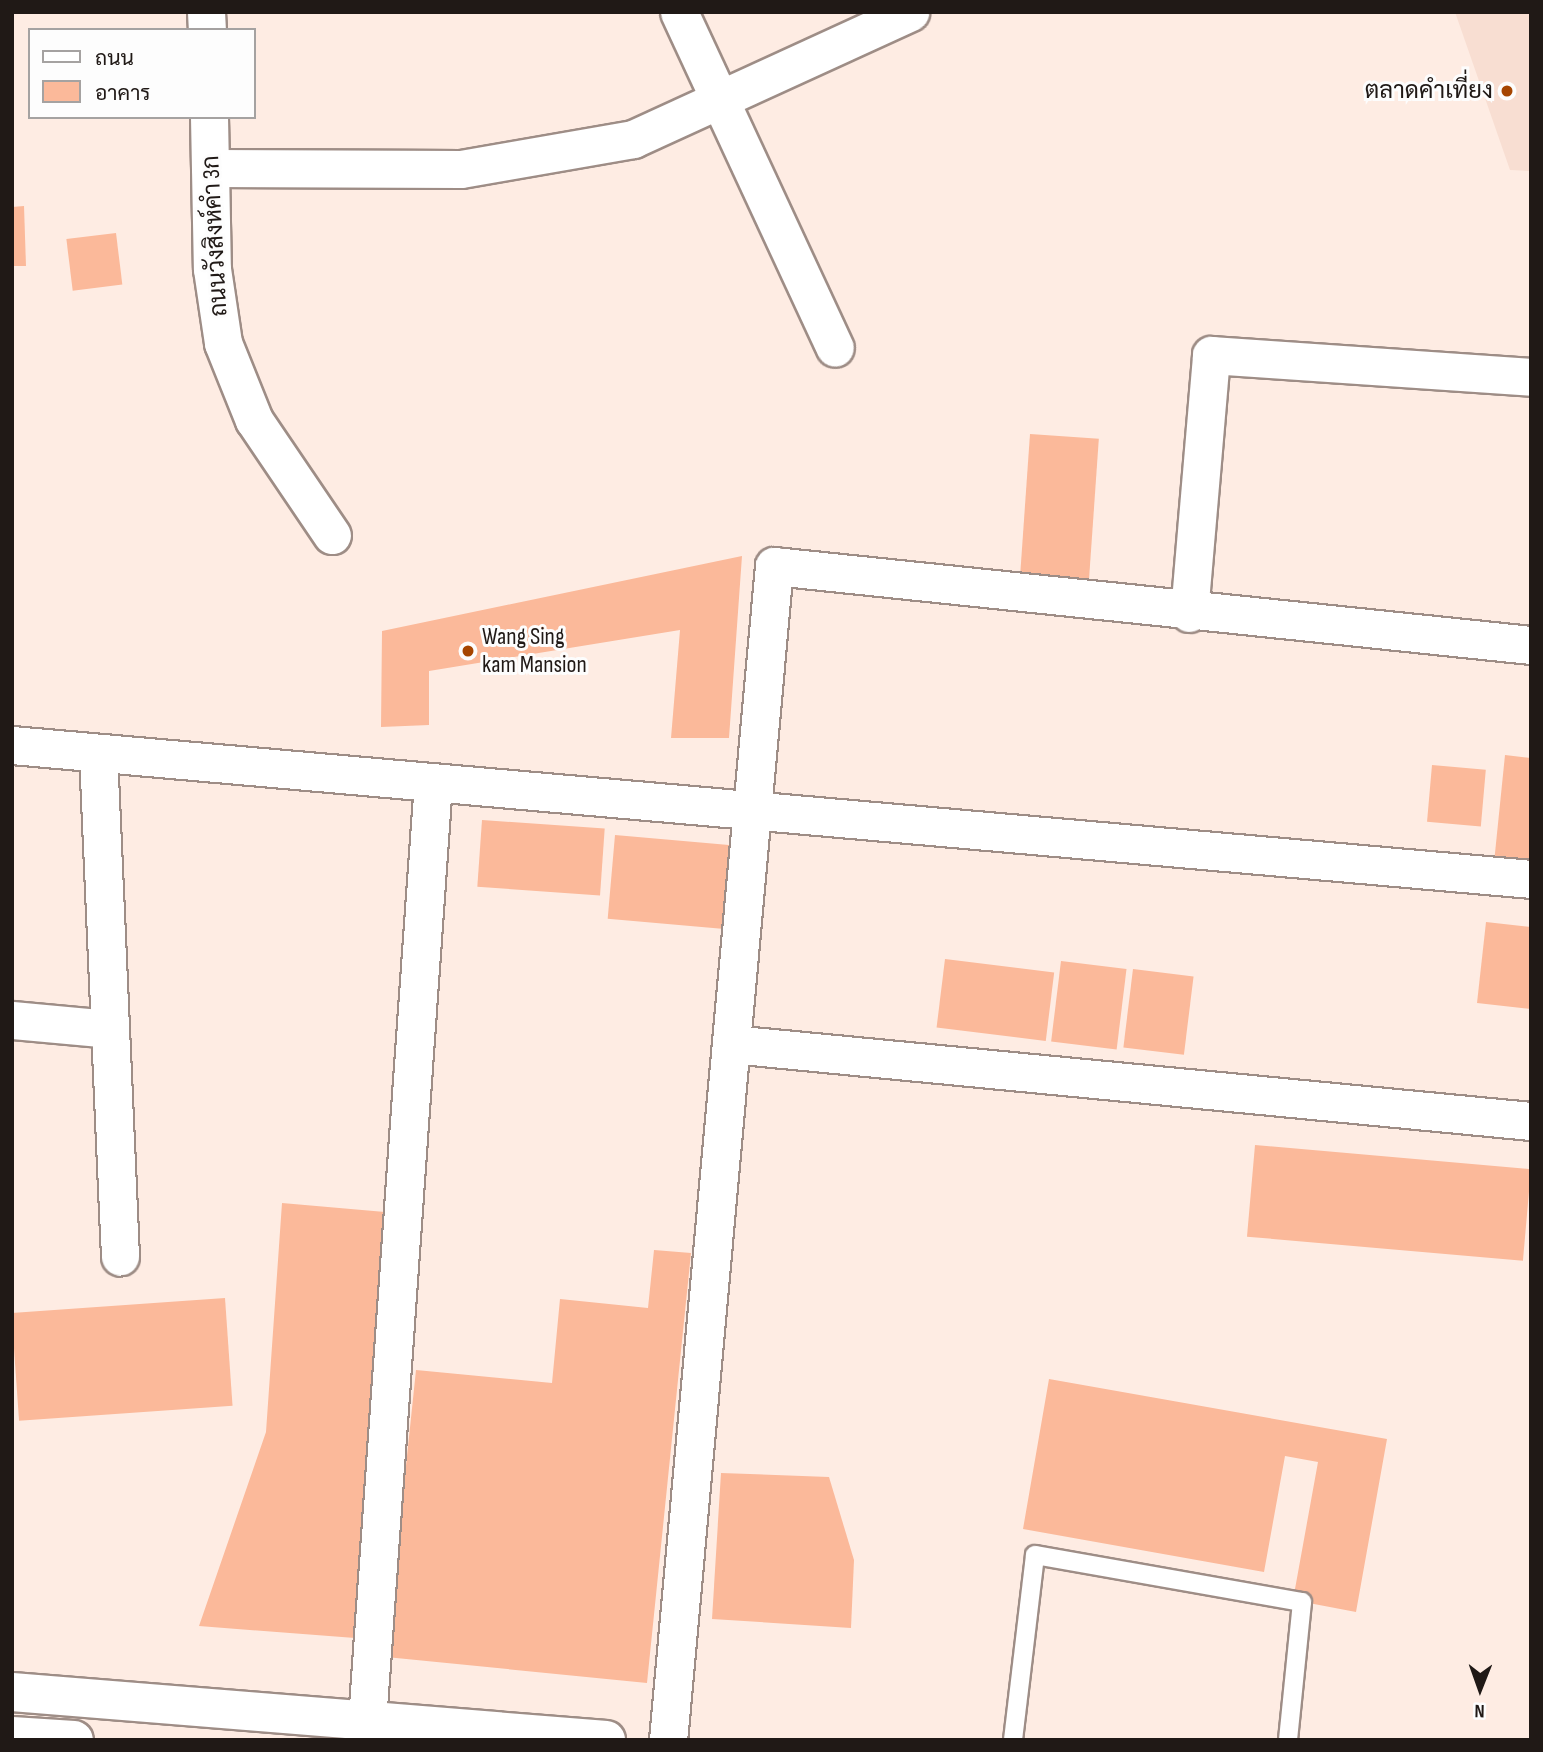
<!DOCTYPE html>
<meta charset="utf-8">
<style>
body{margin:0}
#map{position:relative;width:1543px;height:1752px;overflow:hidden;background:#feece3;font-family:"Sofia Sans Condensed",Sarabun,sans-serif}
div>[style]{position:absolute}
.built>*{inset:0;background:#f8ded2}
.building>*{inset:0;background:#fbb99a;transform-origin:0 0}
.roads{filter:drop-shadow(2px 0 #9e8d86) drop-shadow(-2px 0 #9e8d86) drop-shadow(0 2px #9e8d86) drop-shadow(0 -2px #9e8d86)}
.lane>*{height:18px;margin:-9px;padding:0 9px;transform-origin:9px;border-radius:9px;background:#fff}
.street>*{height:37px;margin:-18.5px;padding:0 18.5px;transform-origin:18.5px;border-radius:18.5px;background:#fff}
.secondary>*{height:38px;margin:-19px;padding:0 19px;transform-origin:19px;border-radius:19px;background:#fff}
.dots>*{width:19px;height:19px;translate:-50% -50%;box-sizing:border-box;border:4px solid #fdfdfd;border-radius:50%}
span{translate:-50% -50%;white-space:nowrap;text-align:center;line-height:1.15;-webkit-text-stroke:6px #fdfdfd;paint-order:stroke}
.poi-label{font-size:24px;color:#201916}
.right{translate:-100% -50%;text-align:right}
.left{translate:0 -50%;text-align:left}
.street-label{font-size:24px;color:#201916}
.frame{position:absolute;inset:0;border:14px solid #201916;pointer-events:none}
.legend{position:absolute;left:28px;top:28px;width:228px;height:91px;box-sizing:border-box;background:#fdfdfd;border:2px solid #a5a2a1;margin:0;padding:9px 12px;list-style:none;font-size:21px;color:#201916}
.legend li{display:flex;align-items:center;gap:14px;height:35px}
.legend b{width:35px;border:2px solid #a5a2a1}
.north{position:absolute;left:1445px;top:1654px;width:70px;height:70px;-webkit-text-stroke:5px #fdfdfd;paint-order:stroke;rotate:181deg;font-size:19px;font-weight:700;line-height:28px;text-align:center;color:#201916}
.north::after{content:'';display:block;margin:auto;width:24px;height:32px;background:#201916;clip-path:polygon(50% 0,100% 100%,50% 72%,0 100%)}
</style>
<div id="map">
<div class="built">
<i style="clip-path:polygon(1455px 12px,1531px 12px,1531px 171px,1510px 170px)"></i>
</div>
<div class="building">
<i style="clip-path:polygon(24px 206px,26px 266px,12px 266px,12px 207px)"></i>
<i style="left:116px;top:233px;width:52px;height:50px;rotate:83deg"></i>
<i style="left:1030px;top:434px;width:69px;height:144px;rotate:4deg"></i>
<i style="clip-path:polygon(742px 556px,729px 738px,671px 738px,680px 630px,429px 671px,429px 725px,381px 727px,382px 631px)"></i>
<i style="clip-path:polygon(1505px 755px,1531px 758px,1531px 866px,1494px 863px)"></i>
<i style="left:1432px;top:765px;width:54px;height:57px;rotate:5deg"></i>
<i style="left:482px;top:820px;width:123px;height:67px;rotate:4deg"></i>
<i style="left:615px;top:835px;width:120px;height:84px;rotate:5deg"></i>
<i style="clip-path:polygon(1486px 922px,1531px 927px,1531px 1009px,1477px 1003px)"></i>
<i style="left:945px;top:959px;width:110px;height:69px;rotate:7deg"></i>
<i style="left:1061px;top:961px;width:66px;height:81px;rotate:7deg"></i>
<i style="left:1133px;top:969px;width:61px;height:79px;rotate:7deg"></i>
<i style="left:1255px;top:1145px;width:277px;height:92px;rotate:5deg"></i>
<i style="clip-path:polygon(282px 1203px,385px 1212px,355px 1638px,199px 1626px,266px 1432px)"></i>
<i style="clip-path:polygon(654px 1250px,691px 1253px,647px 1683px,386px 1657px,416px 1370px,552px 1383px,560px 1299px,648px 1308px)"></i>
<i style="left:225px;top:1298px;width:108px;height:214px;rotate:86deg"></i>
<i style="clip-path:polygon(1049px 1379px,1387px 1439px,1356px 1612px,1293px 1600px,1318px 1462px,1285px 1456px,1264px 1572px,1023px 1529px)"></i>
<i style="clip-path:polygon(721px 1473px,829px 1477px,854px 1560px,851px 1628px,712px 1619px)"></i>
</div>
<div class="roads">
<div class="lane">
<i style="left:1013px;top:1740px;width:186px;rotate:-83.2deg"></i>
<i style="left:1035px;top:1555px;width:271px;rotate:10deg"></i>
<i style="left:1302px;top:1602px;width:139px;rotate:95.8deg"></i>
</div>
<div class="street">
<i style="left:206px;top:12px;width:18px;rotate:87deg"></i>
<i style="left:679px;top:12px;width:370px;rotate:65.1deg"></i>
<i style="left:209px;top:117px;width:152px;rotate:88.9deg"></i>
<i style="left:212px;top:269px;width:75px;rotate:81.5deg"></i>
<i style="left:223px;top:343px;width:83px;rotate:68.1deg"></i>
<i style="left:254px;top:420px;width:139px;rotate:55.9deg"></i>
<i style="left:210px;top:168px;width:251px;rotate:0.2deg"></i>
<i style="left:461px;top:169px;width:175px;rotate:-9.9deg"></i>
<i style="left:633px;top:139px;width:305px;rotate:-24.6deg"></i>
<i style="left:1189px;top:613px;width:259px;rotate:-85.1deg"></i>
<i style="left:1211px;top:355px;width:321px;rotate:3.9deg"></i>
<i style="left:12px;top:745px;width:1525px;rotate:5.04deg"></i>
<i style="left:98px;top:753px;width:504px;rotate:87.5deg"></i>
<i style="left:12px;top:1020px;width:98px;rotate:5.2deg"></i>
<i style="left:731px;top:1044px;width:804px;rotate:5.5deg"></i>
<i style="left:367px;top:1721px;width:941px;rotate:-85.98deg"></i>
<i style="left:668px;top:1740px;width:1179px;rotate:-84.84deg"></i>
<i style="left:774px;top:566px;width:761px;rotate:5.96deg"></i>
</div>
<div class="secondary">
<i style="left:12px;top:1692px;width:596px;rotate:4.62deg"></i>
<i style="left:12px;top:1736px;width:62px;rotate:3.7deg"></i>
</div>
</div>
<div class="dots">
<i style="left:1507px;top:91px;background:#a64500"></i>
<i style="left:468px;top:651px;background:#a64500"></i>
</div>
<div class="poi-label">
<span class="right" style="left:1493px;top:91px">ตลาดคำเที่ยง</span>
<span class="left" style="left:482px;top:651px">Wang Sing<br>kam Mansion</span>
</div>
<div class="street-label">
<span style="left:215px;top:236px;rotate:-93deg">ถนนวังสิงห์คำ 3ก</span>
</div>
<div class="frame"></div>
<ul class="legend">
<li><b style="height:9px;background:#fff"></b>ถนน</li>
<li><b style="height:19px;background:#fbb99a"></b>อาคาร</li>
</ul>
<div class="north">N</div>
</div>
